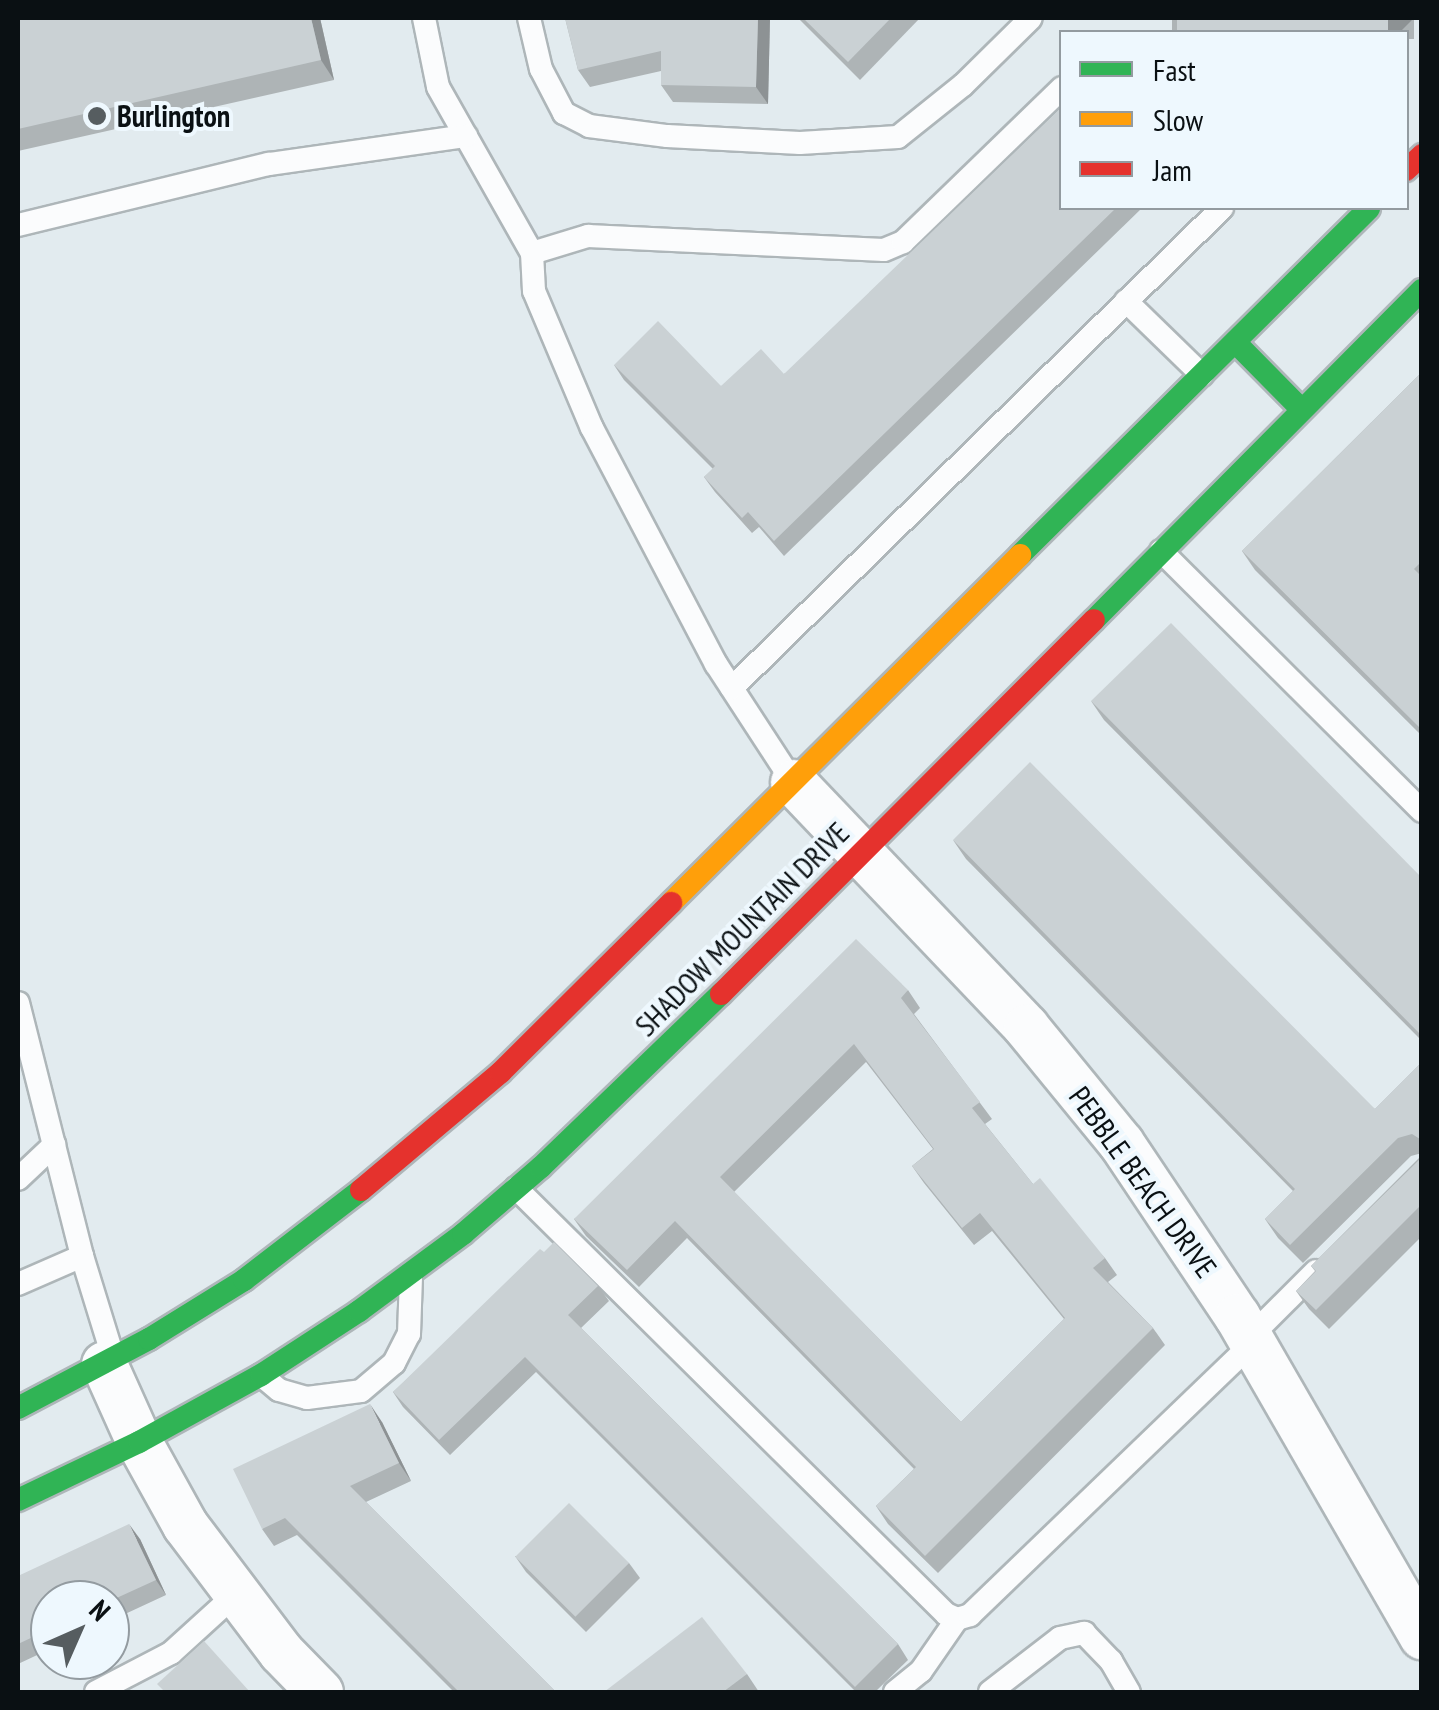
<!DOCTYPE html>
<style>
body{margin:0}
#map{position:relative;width:1439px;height:1710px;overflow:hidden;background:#e2ebef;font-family:"PT Sans Narrow",sans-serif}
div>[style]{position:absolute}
.roads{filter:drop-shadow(2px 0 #aeb6b9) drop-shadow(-2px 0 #aeb6b9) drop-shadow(0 2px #aeb6b9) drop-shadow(0 -2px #aeb6b9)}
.lane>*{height:22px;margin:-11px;padding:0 11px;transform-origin:11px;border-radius:11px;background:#fbfcfd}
.street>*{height:45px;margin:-22.5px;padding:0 22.5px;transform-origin:22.5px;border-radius:22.5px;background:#fbfcfd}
.fast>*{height:22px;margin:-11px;padding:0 11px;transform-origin:11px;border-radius:11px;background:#30b455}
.slow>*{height:22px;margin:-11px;padding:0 11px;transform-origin:11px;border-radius:11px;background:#ff9f0a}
.jam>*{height:22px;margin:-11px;padding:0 11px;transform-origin:11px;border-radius:11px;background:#e5322d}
.wall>*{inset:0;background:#aeb4b6;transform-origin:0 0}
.shaded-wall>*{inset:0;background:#8d9294}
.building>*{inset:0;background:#cad1d4;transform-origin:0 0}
.dots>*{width:28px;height:28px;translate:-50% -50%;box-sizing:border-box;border:5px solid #eef8fe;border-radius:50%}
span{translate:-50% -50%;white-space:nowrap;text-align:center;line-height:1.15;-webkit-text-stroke:8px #eef8fe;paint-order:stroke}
.poi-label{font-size:30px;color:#0a1013;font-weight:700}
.left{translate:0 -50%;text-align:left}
.street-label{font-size:30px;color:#0a1013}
.frame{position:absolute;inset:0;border:20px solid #0a1013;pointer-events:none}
.legend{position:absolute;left:1059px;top:30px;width:350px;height:180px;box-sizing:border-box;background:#eef8fe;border:2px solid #939ba0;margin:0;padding:12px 18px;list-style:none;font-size:30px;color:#0a1013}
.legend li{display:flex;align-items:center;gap:20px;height:50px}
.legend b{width:50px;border:2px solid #939ba0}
.north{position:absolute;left:30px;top:1580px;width:100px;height:100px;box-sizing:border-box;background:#eef8fe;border:2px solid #939ba0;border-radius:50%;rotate:45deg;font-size:28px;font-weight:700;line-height:40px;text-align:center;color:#0a1013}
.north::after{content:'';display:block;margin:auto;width:35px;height:45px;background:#565d60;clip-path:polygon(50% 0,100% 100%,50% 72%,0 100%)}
</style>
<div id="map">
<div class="roads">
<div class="lane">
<i style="left:424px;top:18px;width:70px;rotate:78.5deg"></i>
<i style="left:438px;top:87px;width:191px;rotate:60.5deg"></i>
<i style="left:532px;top:253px;width:38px;rotate:87deg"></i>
<i style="left:534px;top:291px;width:149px;rotate:67.1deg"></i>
<i style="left:592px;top:428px;width:267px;rotate:62.3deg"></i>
<i style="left:716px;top:664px;width:141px;rotate:56.9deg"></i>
<i style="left:529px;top:18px;width:52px;rotate:76.8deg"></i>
<i style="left:541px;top:69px;width:50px;rotate:62.4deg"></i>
<i style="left:564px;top:113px;width:28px;rotate:27deg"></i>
<i style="left:589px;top:126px;width:79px;rotate:7.3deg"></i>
<i style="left:667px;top:136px;width:133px;rotate:3deg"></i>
<i style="left:800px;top:143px;width:98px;rotate:-3.5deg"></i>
<i style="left:898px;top:137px;width:83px;rotate:-38.7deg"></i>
<i style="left:963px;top:85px;width:95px;rotate:-44.6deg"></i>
<i style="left:18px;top:225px;width:258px;rotate:-13.7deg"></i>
<i style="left:269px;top:164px;width:199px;rotate:-8.1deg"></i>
<i style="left:532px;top:253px;width:59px;rotate:-16.9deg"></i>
<i style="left:588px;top:236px;width:296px;rotate:2.7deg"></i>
<i style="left:884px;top:250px;width:21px;rotate:-23deg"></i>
<i style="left:903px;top:242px;width:221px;rotate:-44.1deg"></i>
<i style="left:1126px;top:301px;width:106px;rotate:44.2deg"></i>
<i style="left:1161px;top:551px;width:368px;rotate:44.9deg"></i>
<i style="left:732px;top:688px;width:686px;rotate:-44.41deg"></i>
<i style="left:18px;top:1003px;width:261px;rotate:75.8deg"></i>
<i style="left:18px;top:1179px;width:50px;rotate:-43.4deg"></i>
<i style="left:516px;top:1188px;width:605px;rotate:44.73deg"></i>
<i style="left:946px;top:1614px;width:12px;rotate:24deg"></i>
<i style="left:18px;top:1284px;width:70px;rotate:-23.6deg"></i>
<i style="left:82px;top:1256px;width:106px;rotate:72.9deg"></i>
<i style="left:1250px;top:1337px;width:93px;rotate:-45deg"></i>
<i style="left:261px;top:1375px;width:23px;rotate:40deg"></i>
<i style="left:279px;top:1390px;width:29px;rotate:16deg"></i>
<i style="left:307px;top:1398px;width:54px;rotate:-7.4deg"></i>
<i style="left:361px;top:1391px;width:43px;rotate:-40.3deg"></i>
<i style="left:394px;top:1363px;width:33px;rotate:-63deg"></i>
<i style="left:409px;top:1334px;width:58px;rotate:-88deg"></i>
<i style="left:96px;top:1692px;width:85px;rotate:-27.5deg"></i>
<i style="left:171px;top:1653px;width:89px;rotate:-42.3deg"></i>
<i style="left:895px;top:1692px;width:33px;rotate:-39deg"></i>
<i style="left:921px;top:1671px;width:63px;rotate:-55.3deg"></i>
<i style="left:957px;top:1619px;width:14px;rotate:-17deg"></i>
<i style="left:970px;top:1615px;width:393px;rotate:-43.9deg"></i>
<i style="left:990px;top:1692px;width:88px;rotate:-37.6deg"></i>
<i style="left:1060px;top:1638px;width:25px;rotate:-12deg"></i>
<i style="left:1084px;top:1633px;width:39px;rotate:46deg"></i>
<i style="left:1111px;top:1661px;width:36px;rotate:60deg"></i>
</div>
<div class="street">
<i style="left:793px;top:782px;width:338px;rotate:46.4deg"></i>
<i style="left:1026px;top:1027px;width:150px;rotate:50.7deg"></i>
<i style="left:1121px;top:1143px;width:208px;rotate:56.2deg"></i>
<i style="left:1237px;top:1316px;width:370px;rotate:60deg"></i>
<i style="left:104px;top:1364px;width:85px;rotate:65.8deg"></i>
<i style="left:139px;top:1442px;width:95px;rotate:61deg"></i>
<i style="left:185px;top:1525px;width:159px;rotate:52.9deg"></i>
<i style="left:281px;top:1652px;width:56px;rotate:45.7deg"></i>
</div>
<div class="fast">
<i style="left:1235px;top:342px;width:95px;rotate:45.4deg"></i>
<i style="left:1020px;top:555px;width:492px;rotate:-44.8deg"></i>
<i style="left:1094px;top:620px;width:465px;rotate:-45.2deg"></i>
<i style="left:18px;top:1408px;width:148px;rotate:-27.8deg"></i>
<i style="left:149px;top:1339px;width:112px;rotate:-31.8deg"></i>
<i style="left:244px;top:1280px;width:148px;rotate:-37.6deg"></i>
<i style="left:18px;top:1500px;width:134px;rotate:-25.6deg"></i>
<i style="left:139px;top:1442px;width:139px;rotate:-28.8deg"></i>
<i style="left:261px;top:1375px;width:117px;rotate:-33.1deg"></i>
<i style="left:359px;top:1311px;width:129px;rotate:-36.5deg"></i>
<i style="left:463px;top:1234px;width:103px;rotate:-40.7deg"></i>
<i style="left:541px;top:1167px;width:250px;rotate:-43.9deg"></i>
</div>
<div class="slow">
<i style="left:671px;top:903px;width:493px;rotate:-44.9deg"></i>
</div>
<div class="jam">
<i style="left:1406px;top:170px;width:22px;rotate:-43deg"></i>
<i style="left:721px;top:994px;width:528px;rotate:-45.08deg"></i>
<i style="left:361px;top:1190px;width:183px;rotate:-40.1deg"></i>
<i style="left:501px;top:1072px;width:240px;rotate:-44.8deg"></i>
</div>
</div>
<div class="wall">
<i style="clip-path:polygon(18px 18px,320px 18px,334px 80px,18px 151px)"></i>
<i style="clip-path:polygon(565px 18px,770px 18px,768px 104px,673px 102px,661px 85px,661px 71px,590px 87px,578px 70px)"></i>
<i style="clip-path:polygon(798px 18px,920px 18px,860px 80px)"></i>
<i style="left:1172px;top:18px;width:242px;height:21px"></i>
<i style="clip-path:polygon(1062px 208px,1142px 208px,784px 556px,759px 527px,752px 533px,715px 492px,704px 477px,713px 469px,624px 380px,614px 365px,721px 386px,784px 374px)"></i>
<i style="clip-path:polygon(1422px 372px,1422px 736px,1255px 570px,1242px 551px)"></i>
<i style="clip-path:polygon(1091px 701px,1422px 878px,1422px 1041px,1104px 720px)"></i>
<i style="clip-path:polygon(953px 840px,1375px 1109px,1422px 1062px,1422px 1153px,1411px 1156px,1303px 1263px,1278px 1238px,1265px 1219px,1293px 1191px,966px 859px)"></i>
<i style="clip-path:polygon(evenodd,908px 990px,920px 1008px,914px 1014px,992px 1119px,985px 1124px,1033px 1184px,1105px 1258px,1117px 1275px,1108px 1282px,1153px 1328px,1165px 1345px,938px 1573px,888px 1524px,876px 1506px,914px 1469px,687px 1238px,639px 1287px,586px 1236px,574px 1219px,908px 990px,866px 1062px,933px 1149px,912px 1166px,924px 1183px,974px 1245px,992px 1231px,1064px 1319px,961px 1422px,734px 1192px,866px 1062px)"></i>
<i style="clip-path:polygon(1422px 1155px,1422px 1236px,1329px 1329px,1309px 1309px,1296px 1291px,1315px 1271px,1311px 1266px)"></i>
<i style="clip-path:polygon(544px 1252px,598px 1286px,609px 1301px,581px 1328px,898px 1644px,908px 1660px,875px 1692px,856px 1692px,536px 1372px,450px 1455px,403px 1407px,393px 1392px)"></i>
<i style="clip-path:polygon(382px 1422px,411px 1481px,366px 1502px,556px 1692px,454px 1692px,297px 1535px,274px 1546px,262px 1529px)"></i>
<i style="clip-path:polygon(140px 1539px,166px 1595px,110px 1621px,110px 1600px,50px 1600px,50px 1649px,18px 1664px,18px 1576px)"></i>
<i style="clip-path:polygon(515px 1556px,629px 1563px,640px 1578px,586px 1632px,526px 1572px)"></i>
<i style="clip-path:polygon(747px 1674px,759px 1692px,604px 1692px)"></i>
</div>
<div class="shaded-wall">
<i style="clip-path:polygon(311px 18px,320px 18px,334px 80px,321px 60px)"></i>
<i style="clip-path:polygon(758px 18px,770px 18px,768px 104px,756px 87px)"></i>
<i style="clip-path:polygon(1388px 18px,1414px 18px,1400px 32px,1374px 32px)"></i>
<i style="clip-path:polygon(370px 1404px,382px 1422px,411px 1481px,399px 1463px)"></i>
<i style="clip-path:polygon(129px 1524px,140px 1539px,166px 1595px,156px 1580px)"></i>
</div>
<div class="building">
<i style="clip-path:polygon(18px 18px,311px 18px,321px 60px,18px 129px)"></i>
<i style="clip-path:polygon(565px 18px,758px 18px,756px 87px,661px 85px,661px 51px,578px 70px)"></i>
<i style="clip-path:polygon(803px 18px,891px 18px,848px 62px)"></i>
<i style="left:1177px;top:18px;width:211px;height:21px"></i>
<i style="clip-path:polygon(1062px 107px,1062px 208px,1116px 208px,774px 541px,748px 512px,742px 518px,704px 477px,715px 466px,614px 365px,658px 321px,721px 386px,761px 349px,784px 374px)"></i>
<i style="clip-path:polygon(1422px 372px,1422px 561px,1414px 569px,1422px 577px,1422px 730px,1242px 551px)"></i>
<i style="clip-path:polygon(1171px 623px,1422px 878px,1422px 1036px,1091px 701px)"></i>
<i style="clip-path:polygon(1030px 762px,1375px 1109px,1422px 1062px,1422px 1144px,1420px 1139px,1412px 1134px,1398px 1138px,1290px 1245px,1265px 1219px,1295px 1189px,953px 840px)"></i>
<i style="clip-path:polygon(evenodd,856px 939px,908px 990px,901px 998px,980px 1102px,972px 1108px,1033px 1184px,1040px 1178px,1105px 1258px,1093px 1268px,1153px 1328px,925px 1556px,876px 1506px,916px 1467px,675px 1221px,627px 1270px,574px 1219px,856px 939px,854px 1044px,934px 1149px,912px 1166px,962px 1228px,980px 1213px,1065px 1318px,961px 1422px,720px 1177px,854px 1044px)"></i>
<i style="clip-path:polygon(1422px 1155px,1422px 1204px,1316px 1310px,1296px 1291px,1316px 1271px,1311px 1266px,1420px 1159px)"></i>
<i style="clip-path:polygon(554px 1242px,598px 1286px,568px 1315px,898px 1644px,855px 1687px,525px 1357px,439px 1440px,393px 1392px,540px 1249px,544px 1252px)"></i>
<i style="clip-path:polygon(370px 1404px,399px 1463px,350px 1486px,556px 1692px,459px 1692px,285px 1518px,262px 1529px,233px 1469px)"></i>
<i style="left:569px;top:1503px;width:85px;height:76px;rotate:45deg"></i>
<i style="clip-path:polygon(129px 1524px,156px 1580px,110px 1601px,50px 1600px,50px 1629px,18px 1644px,18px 1576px)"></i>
<i style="clip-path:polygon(702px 1617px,747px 1674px,723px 1692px,604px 1692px)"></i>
<i style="clip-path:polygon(204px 1641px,250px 1692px,165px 1692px,157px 1684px)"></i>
</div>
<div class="dots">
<i style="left:97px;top:116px;background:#565d60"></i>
</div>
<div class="poi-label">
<span class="left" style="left:117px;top:116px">Burlington</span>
</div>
<div class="street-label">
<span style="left:742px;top:929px;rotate:-45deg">SHADOW MOUNTAIN DRIVE</span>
<span style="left:1143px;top:1182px;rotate:54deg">PEBBLE BEACH DRIVE</span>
</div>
<div class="frame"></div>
<ul class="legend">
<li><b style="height:12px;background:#30b455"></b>Fast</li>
<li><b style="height:12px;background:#ff9f0a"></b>Slow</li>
<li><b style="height:12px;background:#e5322d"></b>Jam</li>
</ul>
<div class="north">N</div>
</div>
